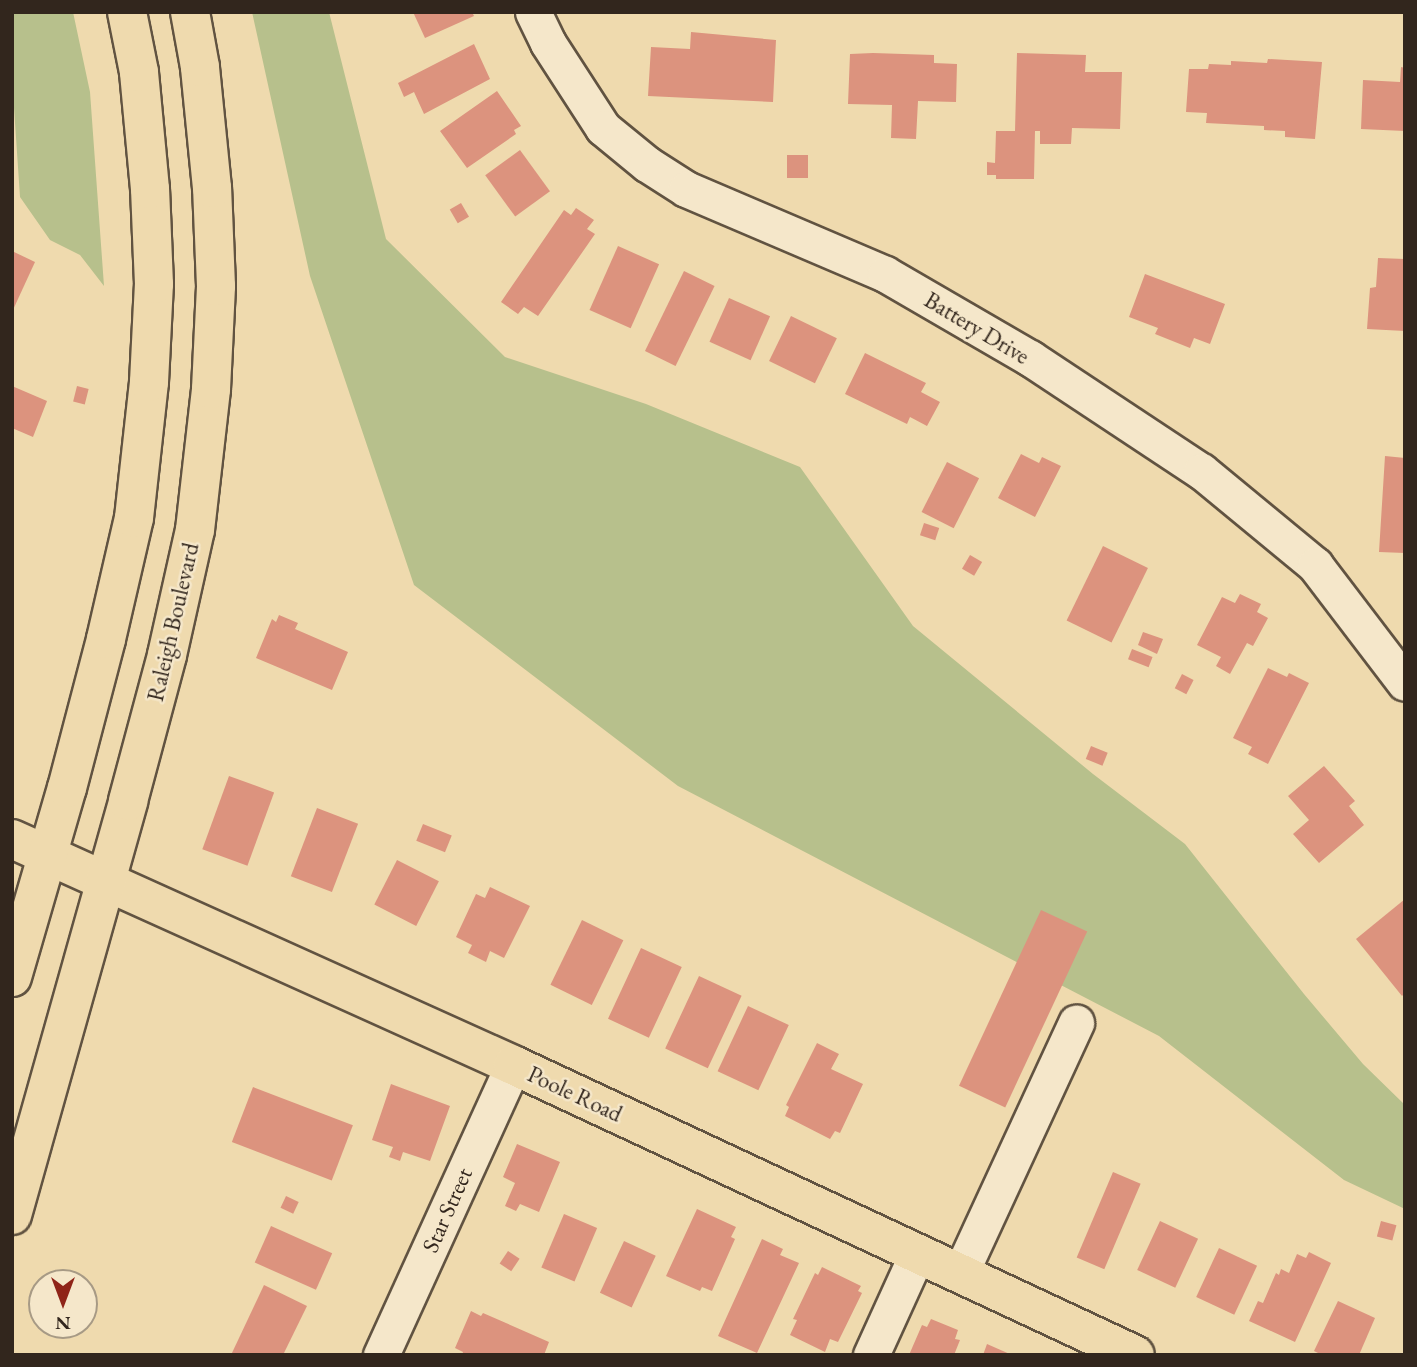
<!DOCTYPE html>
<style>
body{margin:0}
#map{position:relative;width:1417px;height:1367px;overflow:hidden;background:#efdaae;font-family:"EB Garamond",serif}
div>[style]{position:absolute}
.green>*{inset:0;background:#b7c08c}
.building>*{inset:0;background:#dc937e;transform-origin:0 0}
.roads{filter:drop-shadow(2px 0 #615341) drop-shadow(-2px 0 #615341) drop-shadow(0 2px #615341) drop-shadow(0 -2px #615341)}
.minor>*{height:35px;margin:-17.5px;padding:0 17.5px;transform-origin:17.5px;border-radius:17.5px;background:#f5e7ca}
.major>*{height:38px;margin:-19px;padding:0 19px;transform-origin:19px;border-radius:19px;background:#efdaae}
span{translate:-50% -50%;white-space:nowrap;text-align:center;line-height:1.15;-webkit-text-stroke:5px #f5e7ca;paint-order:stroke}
.street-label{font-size:23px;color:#32261d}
.frame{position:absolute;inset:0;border:14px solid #32261d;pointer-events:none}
.north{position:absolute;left:28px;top:1269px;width:70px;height:70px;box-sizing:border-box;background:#f5e7ca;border:2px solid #a79a85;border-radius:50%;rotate:180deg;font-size:19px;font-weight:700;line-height:28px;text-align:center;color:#32261d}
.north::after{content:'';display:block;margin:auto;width:24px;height:32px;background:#8f2418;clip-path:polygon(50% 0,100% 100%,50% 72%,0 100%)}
</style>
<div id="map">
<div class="green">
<i style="clip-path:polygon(12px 12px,73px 12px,90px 92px,104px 286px,80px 255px,50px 240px,20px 197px,12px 78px)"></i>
<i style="clip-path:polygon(252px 12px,329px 12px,386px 239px,505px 357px,646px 404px,800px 467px,913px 626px,1093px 774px,1185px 844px,1304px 994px,1363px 1064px,1405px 1105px,1405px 1209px,1344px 1180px,1159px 1036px,678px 786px,414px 585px,310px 276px)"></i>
</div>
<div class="building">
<i style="clip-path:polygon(413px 12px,472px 12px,474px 16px,425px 38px)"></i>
<i style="clip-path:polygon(691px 32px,776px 40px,773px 102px,648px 96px,651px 47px,690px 49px)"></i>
<i style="clip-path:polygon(474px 44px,490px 79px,424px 114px,414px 92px,404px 97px,398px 83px)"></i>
<i style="clip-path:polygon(873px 53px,934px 55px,934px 63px,957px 64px,956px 102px,918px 101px,916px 139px,891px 138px,892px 105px,848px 104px,850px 54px)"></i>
<i style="clip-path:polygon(1017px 53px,1086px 55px,1085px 72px,1122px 72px,1120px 129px,1072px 128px,1071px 144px,1040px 144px,1040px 131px,1035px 131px,1034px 179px,996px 179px,996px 175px,987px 175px,987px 162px,995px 163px,996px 131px,1015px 131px)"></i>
<i style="clip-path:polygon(1268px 59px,1322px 62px,1315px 139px,1285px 137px,1285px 131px,1264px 130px,1264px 126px,1206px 123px,1207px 113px,1186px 112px,1189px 69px,1208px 69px,1209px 64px,1231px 65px,1231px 61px,1267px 63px)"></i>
<i style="clip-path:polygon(1401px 67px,1405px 68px,1405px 131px,1361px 129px,1363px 80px,1400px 82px)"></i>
<i style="clip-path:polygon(497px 91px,521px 126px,514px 130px,516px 134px,467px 168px,440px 131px)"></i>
<i style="left:520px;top:150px;width:51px;height:43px;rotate:54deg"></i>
<i style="left:787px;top:155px;width:21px;height:23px"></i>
<i style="left:461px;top:203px;width:16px;height:13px;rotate:60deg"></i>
<i style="clip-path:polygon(576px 208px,594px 220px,587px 229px,595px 234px,538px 316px,524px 307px,518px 314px,501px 302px,564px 210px,571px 215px)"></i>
<i style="left:618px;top:246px;width:45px;height:70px;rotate:24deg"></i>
<i style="clip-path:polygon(12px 251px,35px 262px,12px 312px)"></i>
<i style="clip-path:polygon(1378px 258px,1405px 259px,1405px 331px,1367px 329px,1370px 288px,1376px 287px)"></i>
<i style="left:684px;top:271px;width:34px;height:89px;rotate:26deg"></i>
<i style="clip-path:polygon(1145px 274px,1225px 304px,1210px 344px,1194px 338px,1190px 348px,1155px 334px,1158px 328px,1129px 317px)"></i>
<i style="left:729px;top:298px;width:45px;height:48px;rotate:24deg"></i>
<i style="left:791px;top:316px;width:51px;height:50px;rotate:26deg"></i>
<i style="clip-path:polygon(865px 353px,926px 383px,921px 392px,940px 402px,927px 426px,910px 417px,907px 424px,845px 394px)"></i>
<i style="clip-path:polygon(12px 386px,47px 401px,33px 437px,12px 428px)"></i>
<i style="left:77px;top:386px;width:12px;height:16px;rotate:14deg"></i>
<i style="clip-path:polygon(1021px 454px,1039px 463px,1042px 457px,1061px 466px,1035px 517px,998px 498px)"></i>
<i style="clip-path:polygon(1385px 456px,1405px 458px,1405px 553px,1379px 552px)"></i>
<i style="left:947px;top:462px;width:36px;height:56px;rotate:27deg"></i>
<i style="left:924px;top:523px;width:16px;height:13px;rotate:18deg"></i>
<i style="left:1103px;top:546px;width:50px;height:83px;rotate:26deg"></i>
<i style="left:970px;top:555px;width:14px;height:16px;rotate:30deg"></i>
<i style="clip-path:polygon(1240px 594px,1261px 604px,1257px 612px,1268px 618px,1253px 646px,1247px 643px,1230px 674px,1216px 666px,1221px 657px,1197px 645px,1222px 597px,1235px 603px)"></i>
<i style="clip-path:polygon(279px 615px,298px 623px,295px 629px,348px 652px,332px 690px,256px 658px,272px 619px,276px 622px)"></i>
<i style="clip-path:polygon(1143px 632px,1163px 639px,1157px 654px,1138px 645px)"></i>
<i style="left:1132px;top:649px;width:22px;height:11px;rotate:21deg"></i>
<i style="clip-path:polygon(1268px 668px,1287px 677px,1289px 673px,1309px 683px,1268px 764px,1248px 754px,1252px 747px,1233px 738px)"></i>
<i style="left:1182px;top:674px;width:13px;height:16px;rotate:27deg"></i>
<i style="left:1091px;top:746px;width:18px;height:14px;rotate:22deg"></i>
<i style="clip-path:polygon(1324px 766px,1355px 801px,1349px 806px,1364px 825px,1319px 863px,1293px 834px,1309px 820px,1288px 796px)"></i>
<i style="left:229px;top:776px;width:48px;height:78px;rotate:20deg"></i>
<i style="left:317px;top:808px;width:44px;height:73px;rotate:21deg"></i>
<i style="left:423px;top:824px;width:31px;height:18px;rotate:22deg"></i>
<i style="left:397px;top:860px;width:47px;height:50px;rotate:27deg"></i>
<i style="clip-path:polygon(490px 887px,530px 906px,504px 958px,490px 951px,486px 962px,468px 953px,472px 945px,456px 937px,476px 894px,485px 898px)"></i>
<i style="clip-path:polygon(1405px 899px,1405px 993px,1402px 996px,1356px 939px)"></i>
<i style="left:1041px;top:910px;width:51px;height:194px;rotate:25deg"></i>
<i style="left:582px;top:920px;width:46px;height:72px;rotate:26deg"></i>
<i style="left:641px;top:948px;width:45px;height:78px;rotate:25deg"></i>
<i style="left:699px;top:976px;width:47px;height:80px;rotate:25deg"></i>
<i style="left:748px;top:1006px;width:45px;height:72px;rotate:25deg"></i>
<i style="clip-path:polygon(817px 1043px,839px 1054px,831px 1069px,863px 1084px,840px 1133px,835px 1131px,830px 1139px,785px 1116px,789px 1107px,786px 1105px)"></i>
<i style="clip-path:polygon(391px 1084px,450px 1106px,430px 1161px,403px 1152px,400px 1161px,389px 1157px,393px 1147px,372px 1140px)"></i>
<i style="left:253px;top:1087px;width:107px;height:59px;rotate:21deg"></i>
<i style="clip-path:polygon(517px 1144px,560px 1162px,539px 1212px,520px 1204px,516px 1211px,505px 1206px,515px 1183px,503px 1177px)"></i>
<i style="left:1113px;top:1172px;width:30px;height:93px;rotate:23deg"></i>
<i style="left:286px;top:1196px;width:14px;height:13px;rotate:25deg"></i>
<i style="clip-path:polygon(697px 1209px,736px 1227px,731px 1237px,735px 1239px,712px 1291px,702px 1287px,700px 1291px,666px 1276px)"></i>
<i style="left:564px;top:1214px;width:36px;height:58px;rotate:23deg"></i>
<i style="left:1160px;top:1221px;width:42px;height:54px;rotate:25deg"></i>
<i style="left:1381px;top:1221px;width:16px;height:16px;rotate:15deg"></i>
<i style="left:271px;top:1226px;width:67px;height:40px;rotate:24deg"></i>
<i style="clip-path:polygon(762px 1239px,783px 1249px,780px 1255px,799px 1263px,757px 1353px,718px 1336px)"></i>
<i style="left:624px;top:1241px;width:35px;height:57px;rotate:25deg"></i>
<i style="left:1219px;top:1248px;width:42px;height:54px;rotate:25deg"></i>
<i style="left:508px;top:1251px;width:14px;height:15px;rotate:34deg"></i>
<i style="clip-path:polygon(1309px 1252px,1331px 1263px,1295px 1342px,1249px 1321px,1258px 1301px,1263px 1303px,1276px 1273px,1279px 1275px,1281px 1269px,1289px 1273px,1297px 1254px,1306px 1258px)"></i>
<i style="clip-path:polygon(822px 1267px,861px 1286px,858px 1291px,862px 1293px,838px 1342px,830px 1339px,825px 1352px,790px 1335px,797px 1320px,793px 1319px,815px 1273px,818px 1275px)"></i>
<i style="clip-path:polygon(264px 1285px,307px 1306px,283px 1355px,231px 1355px)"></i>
<i style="clip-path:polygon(1338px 1301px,1375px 1318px,1359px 1355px,1322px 1355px,1314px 1351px)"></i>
<i style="clip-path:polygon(471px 1311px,481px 1316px,483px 1313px,549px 1342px,544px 1355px,462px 1355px,463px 1352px,455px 1348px)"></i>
<i style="clip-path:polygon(931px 1319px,958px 1330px,955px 1339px,960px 1340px,954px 1355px,909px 1355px,922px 1325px,927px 1327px)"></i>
<i style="clip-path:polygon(987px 1344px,1012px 1355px,983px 1355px)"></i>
</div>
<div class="roads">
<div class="minor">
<i style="left:533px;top:12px;width:34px;rotate:64deg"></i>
<i style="left:548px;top:43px;width:101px;rotate:57.1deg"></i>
<i style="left:603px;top:128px;width:57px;rotate:39.3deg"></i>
<i style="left:647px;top:164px;width:46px;rotate:32.7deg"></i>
<i style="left:686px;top:189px;width:216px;rotate:23.1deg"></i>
<i style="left:885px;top:274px;width:168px;rotate:30.1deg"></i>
<i style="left:1030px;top:358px;width:205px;rotate:33.5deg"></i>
<i style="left:1201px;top:471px;width:148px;rotate:39.5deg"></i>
<i style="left:1315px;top:565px;width:148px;rotate:52.7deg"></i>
<i style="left:960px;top:1274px;width:277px;rotate:-65.2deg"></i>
<i style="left:381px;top:1355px;width:319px;rotate:-65.5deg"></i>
<i style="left:871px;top:1355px;width:111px;rotate:-65.5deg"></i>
</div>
<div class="major">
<i style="left:12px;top:839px;width:550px;rotate:24.28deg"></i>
<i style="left:513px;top:1065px;width:686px;rotate:25deg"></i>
<i style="left:12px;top:977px;width:197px;rotate:-73.8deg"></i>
<i style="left:67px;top:788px;width:154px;rotate:-75.3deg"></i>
<i style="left:106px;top:639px;width:124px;rotate:-77deg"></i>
<i style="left:134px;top:518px;width:137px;rotate:-83.7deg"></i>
<i style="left:149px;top:382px;width:98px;rotate:-87.1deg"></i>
<i style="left:154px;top:284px;width:95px;rotate:-92.4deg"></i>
<i style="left:150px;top:189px;width:118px;rotate:-95.4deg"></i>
<i style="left:139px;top:72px;width:61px;rotate:-101.3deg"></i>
<i style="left:12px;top:1215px;width:430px;rotate:-74.3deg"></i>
<i style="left:128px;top:801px;width:151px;rotate:-75deg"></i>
<i style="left:167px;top:655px;width:128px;rotate:-77.4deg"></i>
<i style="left:195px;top:530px;width:142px;rotate:-83.5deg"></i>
<i style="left:211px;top:389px;width:103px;rotate:-87.2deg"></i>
<i style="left:216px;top:286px;width:98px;rotate:-92.3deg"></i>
<i style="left:212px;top:188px;width:122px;rotate:-95.7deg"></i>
<i style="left:200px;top:67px;width:56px;rotate:-100.3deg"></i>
</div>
</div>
<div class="street-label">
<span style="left:977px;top:328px;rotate:31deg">Battery Drive</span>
<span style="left:173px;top:622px;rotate:-77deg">Raleigh Boulevard</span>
<span style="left:575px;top:1094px;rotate:25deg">Poole Road</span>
<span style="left:447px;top:1210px;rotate:-66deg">Star Street</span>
</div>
<div class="frame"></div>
<div class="north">N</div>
</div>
